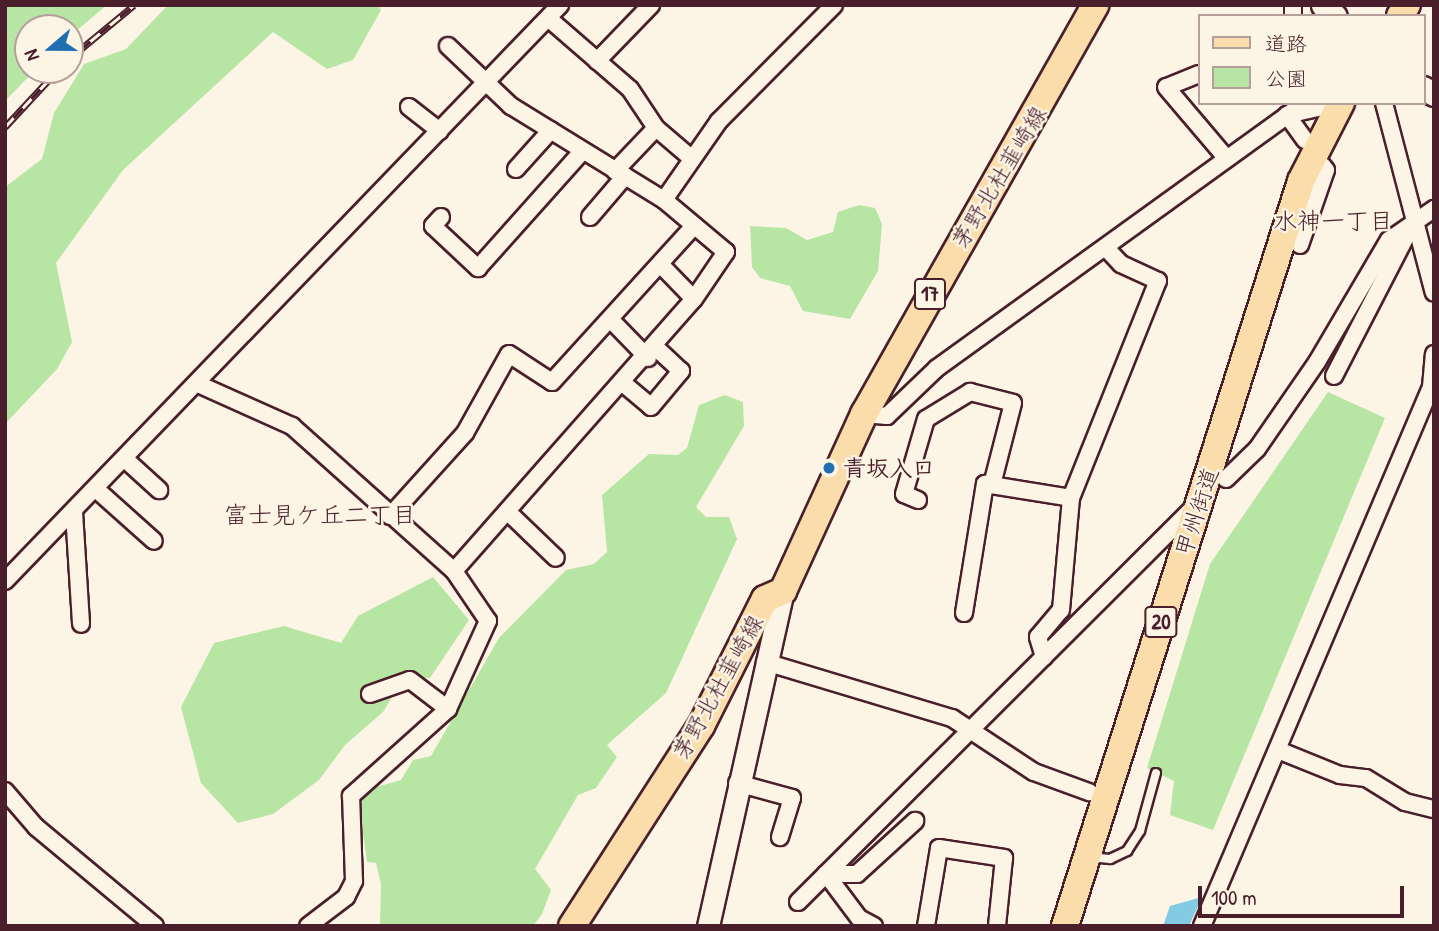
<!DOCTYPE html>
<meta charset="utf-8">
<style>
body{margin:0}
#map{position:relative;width:1439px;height:931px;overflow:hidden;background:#fcf5e5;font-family:"Patrick Hand","Klee One",sans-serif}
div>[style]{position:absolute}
.green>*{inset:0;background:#b7e5a3}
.water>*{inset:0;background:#82cbe3}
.roads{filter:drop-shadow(2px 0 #4a1f2b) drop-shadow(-2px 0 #4a1f2b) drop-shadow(0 2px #4a1f2b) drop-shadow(0 -2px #4a1f2b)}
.service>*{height:8px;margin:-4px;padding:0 4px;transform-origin:4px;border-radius:4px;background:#fcf5e5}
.minor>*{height:16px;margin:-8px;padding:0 8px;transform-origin:8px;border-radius:8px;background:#fcf5e5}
.tertiary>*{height:21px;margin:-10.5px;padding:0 10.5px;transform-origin:10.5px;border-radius:10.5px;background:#fcf5e5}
.secondary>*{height:23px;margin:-11.5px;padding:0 11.5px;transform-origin:11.5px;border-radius:11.5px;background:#fcf5e5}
.primary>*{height:26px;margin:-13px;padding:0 13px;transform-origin:13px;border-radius:13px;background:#faddab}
.trunk>*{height:26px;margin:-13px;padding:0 13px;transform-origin:13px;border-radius:13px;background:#faddab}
.rail>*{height:7px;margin-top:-3.5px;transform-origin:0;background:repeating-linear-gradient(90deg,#fcf5e5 0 13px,#4a1f2b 0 26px);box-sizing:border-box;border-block:2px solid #4a1f2b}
.dots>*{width:19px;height:19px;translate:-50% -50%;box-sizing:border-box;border:4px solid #fcf5e5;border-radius:50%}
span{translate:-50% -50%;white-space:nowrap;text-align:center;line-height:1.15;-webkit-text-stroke:5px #fcf5e5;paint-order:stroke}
.shield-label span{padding:2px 5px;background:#fcf5e5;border:2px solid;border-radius:5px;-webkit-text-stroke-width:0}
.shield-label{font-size:21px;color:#4a1f2b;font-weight:700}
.street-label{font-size:23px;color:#4a1f2b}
.poi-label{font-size:23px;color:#4a1f2b;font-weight:700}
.left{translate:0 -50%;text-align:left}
.neighbourhood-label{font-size:24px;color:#4a1f2b}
.frame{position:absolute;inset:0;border:7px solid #4a1f2b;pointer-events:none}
.legend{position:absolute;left:1198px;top:14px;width:228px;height:91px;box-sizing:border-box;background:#fcf5e5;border:2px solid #b59f9b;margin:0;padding:9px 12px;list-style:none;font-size:21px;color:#4a1f2b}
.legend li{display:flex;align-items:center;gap:14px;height:35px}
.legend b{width:35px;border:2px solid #b59f9b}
.north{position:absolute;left:14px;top:14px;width:70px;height:70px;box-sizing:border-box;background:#fcf5e5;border:2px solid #b59f9b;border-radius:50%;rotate:250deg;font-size:19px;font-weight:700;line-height:28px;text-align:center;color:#4a1f2b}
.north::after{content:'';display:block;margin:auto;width:24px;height:32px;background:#1f6fb2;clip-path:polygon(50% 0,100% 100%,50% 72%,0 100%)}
.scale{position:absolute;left:1198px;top:886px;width:206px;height:32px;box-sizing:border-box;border:4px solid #4a1f2b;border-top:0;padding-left:9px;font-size:21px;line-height:24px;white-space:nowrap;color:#4a1f2b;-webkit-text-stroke:5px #fcf5e5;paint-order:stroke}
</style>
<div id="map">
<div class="green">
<i style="clip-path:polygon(5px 5px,107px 5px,70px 36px,70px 28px,28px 28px,28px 70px,35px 70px,5px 101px)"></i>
<i style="clip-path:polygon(168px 5px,378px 5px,381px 10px,353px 60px,327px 69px,273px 32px,123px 170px,56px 263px,72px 342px,57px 369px,5px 424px,5px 187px,42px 159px,54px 113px,84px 64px,126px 49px)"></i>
<i style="clip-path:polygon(859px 205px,875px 208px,882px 224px,878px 271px,850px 319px,803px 311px,790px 286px,760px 278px,752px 267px,750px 226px,786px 228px,807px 240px,833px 232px,838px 212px)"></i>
<i style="clip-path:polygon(1328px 392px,1385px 418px,1213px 830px,1170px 815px,1174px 781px,1147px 768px,1210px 564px)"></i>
<i style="clip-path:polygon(725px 395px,743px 402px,744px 426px,696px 507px,706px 517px,729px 517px,737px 539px,666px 693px,607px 745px,617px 757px,596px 788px,578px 795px,535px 869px,551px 890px,542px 914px,533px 926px,380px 926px,381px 884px,376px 863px,367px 862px,359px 804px,373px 788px,401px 780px,413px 760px,431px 756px,499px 638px,566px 570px,594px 564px,607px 552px,602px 495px,649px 454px,678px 455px,687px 448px,699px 405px)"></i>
<i style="clip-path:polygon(433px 577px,469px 620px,430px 678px,403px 679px,383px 712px,345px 745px,319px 780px,273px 814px,238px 823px,201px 783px,181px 707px,214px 643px,284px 626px,341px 643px,358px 616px)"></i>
</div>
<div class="water">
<i style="clip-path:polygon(1202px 897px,1189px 926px,1163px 926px,1170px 906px)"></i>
</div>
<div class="roads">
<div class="service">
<i style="left:1090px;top:857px;width:20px;rotate:6deg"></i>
<i style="left:1110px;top:859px;width:19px;rotate:-25deg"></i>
<i style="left:1127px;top:851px;width:24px;rotate:-57deg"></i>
<i style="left:1140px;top:831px;width:60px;rotate:-74.6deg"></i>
</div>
<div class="minor">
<i style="left:1293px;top:5px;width:11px;rotate:90deg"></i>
<i style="left:548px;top:18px;width:108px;rotate:40.9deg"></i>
<i style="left:630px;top:89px;width:47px;rotate:56.3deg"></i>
<i style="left:656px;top:128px;width:45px;rotate:40.5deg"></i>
<i style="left:597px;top:61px;width:78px;rotate:-46deg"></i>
<i style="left:1199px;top:74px;width:35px;rotate:158deg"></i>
<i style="left:1166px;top:87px;width:94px;rotate:49.7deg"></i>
<i style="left:1384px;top:103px;width:196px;rotate:75.3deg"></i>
<i style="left:409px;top:107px;width:39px;rotate:38deg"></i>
<i style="left:1305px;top:140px;width:31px;rotate:-126deg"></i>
<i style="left:1287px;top:115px;width:36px;rotate:-13deg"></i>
<i style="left:516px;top:169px;width:52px;rotate:-48.1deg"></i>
<i style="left:615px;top:171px;width:59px;rotate:-46.4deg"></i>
<i style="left:664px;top:200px;width:96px;rotate:-55.2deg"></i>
<i style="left:719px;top:121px;width:163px;rotate:-45.2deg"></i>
<i style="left:441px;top:217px;width:12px;rotate:132deg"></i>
<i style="left:433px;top:226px;width:62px;rotate:43deg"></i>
<i style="left:478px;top:268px;width:153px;rotate:-48.2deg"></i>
<i style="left:590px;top:217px;width:54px;rotate:-49.5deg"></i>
<i style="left:1300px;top:245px;width:79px;rotate:-70.9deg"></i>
<i style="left:1326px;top:170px;width:6px;rotate:-129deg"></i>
<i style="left:661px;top:265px;width:47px;rotate:45.9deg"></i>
<i style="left:611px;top:320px;width:53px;rotate:45.8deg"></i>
<i style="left:1334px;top:376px;width:165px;rotate:-62.7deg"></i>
<i style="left:198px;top:384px;width:103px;rotate:24.1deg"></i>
<i style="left:292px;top:426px;width:217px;rotate:41.8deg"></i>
<i style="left:454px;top:571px;width:363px;rotate:-48.6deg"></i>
<i style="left:694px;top:299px;width:57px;rotate:-55.8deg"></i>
<i style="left:726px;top:252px;width:81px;rotate:-140deg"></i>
<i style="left:664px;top:200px;width:180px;rotate:-148.4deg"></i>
<i style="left:511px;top:106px;width:87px;rotate:-136.4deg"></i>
<i style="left:624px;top:384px;width:35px;rotate:40deg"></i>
<i style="left:651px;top:407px;width:47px;rotate:-50.2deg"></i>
<i style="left:681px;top:371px;width:34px;rotate:-137deg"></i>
<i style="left:864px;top:414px;width:23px;rotate:5deg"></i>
<i style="left:887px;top:416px;width:69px;rotate:-43.8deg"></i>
<i style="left:937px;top:368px;width:453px;rotate:-35.8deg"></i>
<i style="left:126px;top:460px;width:45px;rotate:42.3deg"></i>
<i style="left:1226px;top:479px;width:43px;rotate:-44.1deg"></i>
<i style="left:1257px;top:449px;width:106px;rotate:-55.4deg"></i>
<i style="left:1317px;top:362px;width:142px;rotate:-59.5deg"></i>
<i style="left:1389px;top:240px;width:55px;rotate:-34.6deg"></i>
<i style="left:97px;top:490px;width:76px;rotate:41.8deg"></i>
<i style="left:918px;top:500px;width:15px;rotate:-157deg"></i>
<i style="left:904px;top:494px;width:78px;rotate:-73.7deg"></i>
<i style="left:926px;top:419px;width:52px;rotate:-31.5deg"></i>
<i style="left:970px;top:392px;width:44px;rotate:14.3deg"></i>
<i style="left:1013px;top:403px;width:85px;rotate:104.4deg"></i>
<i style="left:74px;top:512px;width:112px;rotate:86.4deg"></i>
<i style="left:508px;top:512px;width:66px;rotate:43.8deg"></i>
<i style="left:390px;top:516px;width:112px;rotate:-47.9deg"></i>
<i style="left:465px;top:433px;width:90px;rotate:-60.9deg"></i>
<i style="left:509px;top:354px;width:51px;rotate:33.1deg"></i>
<i style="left:552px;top:382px;width:211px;rotate:-47.7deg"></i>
<i style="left:5px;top:581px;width:800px;rotate:-46.06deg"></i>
<i style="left:964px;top:613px;width:131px;rotate:-80.8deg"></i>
<i style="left:985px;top:484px;width:87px;rotate:9.2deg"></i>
<i style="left:1044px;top:657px;width:21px;rotate:-107deg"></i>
<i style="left:1038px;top:637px;width:35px;rotate:-50deg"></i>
<i style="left:1061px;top:610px;width:112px;rotate:-84.9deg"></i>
<i style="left:1071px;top:498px;width:234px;rotate:-68.2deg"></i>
<i style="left:1158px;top:281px;width:41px;rotate:-155.3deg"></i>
<i style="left:1121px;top:264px;width:23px;rotate:-133deg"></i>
<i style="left:765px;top:662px;width:195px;rotate:16.7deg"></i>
<i style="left:952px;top:718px;width:98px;rotate:33.4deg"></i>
<i style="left:1034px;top:772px;width:59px;rotate:20deg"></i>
<i style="left:370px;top:694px;width:42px;rotate:-19.3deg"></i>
<i style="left:410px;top:680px;width:48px;rotate:37.3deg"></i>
<i style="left:1278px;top:750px;width:67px;rotate:22deg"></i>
<i style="left:1340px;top:775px;width:26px;rotate:7deg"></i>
<i style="left:1366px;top:778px;width:46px;rotate:31.6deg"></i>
<i style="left:1405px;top:802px;width:30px;rotate:14deg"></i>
<i style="left:737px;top:783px;width:57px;rotate:15.3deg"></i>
<i style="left:792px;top:798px;width:41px;rotate:107.1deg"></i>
<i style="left:5px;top:791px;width:48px;rotate:49.3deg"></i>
<i style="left:36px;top:827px;width:155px;rotate:39.8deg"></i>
<i style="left:826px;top:874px;width:31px"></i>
<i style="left:857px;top:874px;width:79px;rotate:-42.4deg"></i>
<i style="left:826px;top:874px;width:55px;rotate:53.1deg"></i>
<i style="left:859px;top:918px;width:17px;rotate:28deg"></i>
<i style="left:798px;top:902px;width:558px;rotate:-44.93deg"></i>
<i style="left:308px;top:926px;width:48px;rotate:-37.3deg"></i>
<i style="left:346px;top:897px;width:18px;rotate:-63deg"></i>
<i style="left:354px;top:881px;width:85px;rotate:-92deg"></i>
<i style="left:351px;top:796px;width:130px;rotate:-41.9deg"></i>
<i style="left:448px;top:709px;width:97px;rotate:-65.6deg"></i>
<i style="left:488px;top:621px;width:60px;rotate:-124.2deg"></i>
<i style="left:926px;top:926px;width:79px;rotate:-80.5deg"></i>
<i style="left:939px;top:848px;width:66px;rotate:8.7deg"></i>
<i style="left:1004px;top:858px;width:68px;rotate:95.9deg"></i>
<i style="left:1202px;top:926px;width:586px;rotate:-66.98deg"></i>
<i style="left:1431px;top:387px;width:33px;rotate:-85deg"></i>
</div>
<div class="tertiary">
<i style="left:708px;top:926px;width:343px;rotate:-77.4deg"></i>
</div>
<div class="secondary">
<i style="left:1323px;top:5px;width:16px;rotate:43deg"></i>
<i style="left:1423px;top:88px;width:13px;rotate:29deg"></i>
</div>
<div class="primary">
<i style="left:572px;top:926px;width:238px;rotate:-57.2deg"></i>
<i style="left:701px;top:726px;width:142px;rotate:-63.3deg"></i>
<i style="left:765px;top:599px;width:20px;rotate:-24deg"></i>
<i style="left:783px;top:591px;width:195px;rotate:-65.4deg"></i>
<i style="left:864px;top:414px;width:470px;rotate:-60.5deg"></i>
</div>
<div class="trunk">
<i style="left:1400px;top:16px;width:13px;rotate:-58deg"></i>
<i style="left:1065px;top:926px;width:781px;rotate:-72.42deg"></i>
<i style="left:1301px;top:181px;width:88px;rotate:-62.9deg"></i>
</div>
</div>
<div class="rail">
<i style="left:70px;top:58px;width:83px;rotate:-39.6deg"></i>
<i style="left:5px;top:127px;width:78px;rotate:-47.1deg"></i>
</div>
<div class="dots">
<i style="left:829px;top:468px;background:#1f6fb2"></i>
</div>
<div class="shield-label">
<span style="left:930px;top:294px">17</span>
<span style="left:1161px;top:622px">20</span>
</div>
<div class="street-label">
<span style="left:999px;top:177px;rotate:-59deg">茅野北杜韮崎線</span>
<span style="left:1197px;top:512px;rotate:-72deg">甲州街道</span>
<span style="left:718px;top:687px;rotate:-61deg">茅野北杜韮崎線</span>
</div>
<div class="poi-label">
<span class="left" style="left:843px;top:468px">青坂入口</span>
</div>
<div class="neighbourhood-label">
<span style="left:1333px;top:221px">水神一丁目</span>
<span style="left:320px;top:515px">富士見ケ丘二丁目</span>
</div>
<div class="frame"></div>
<ul class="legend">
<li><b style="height:9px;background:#faddab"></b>道路</li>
<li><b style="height:19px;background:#b7e5a3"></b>公園</li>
</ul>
<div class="north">N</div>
<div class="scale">100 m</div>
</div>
